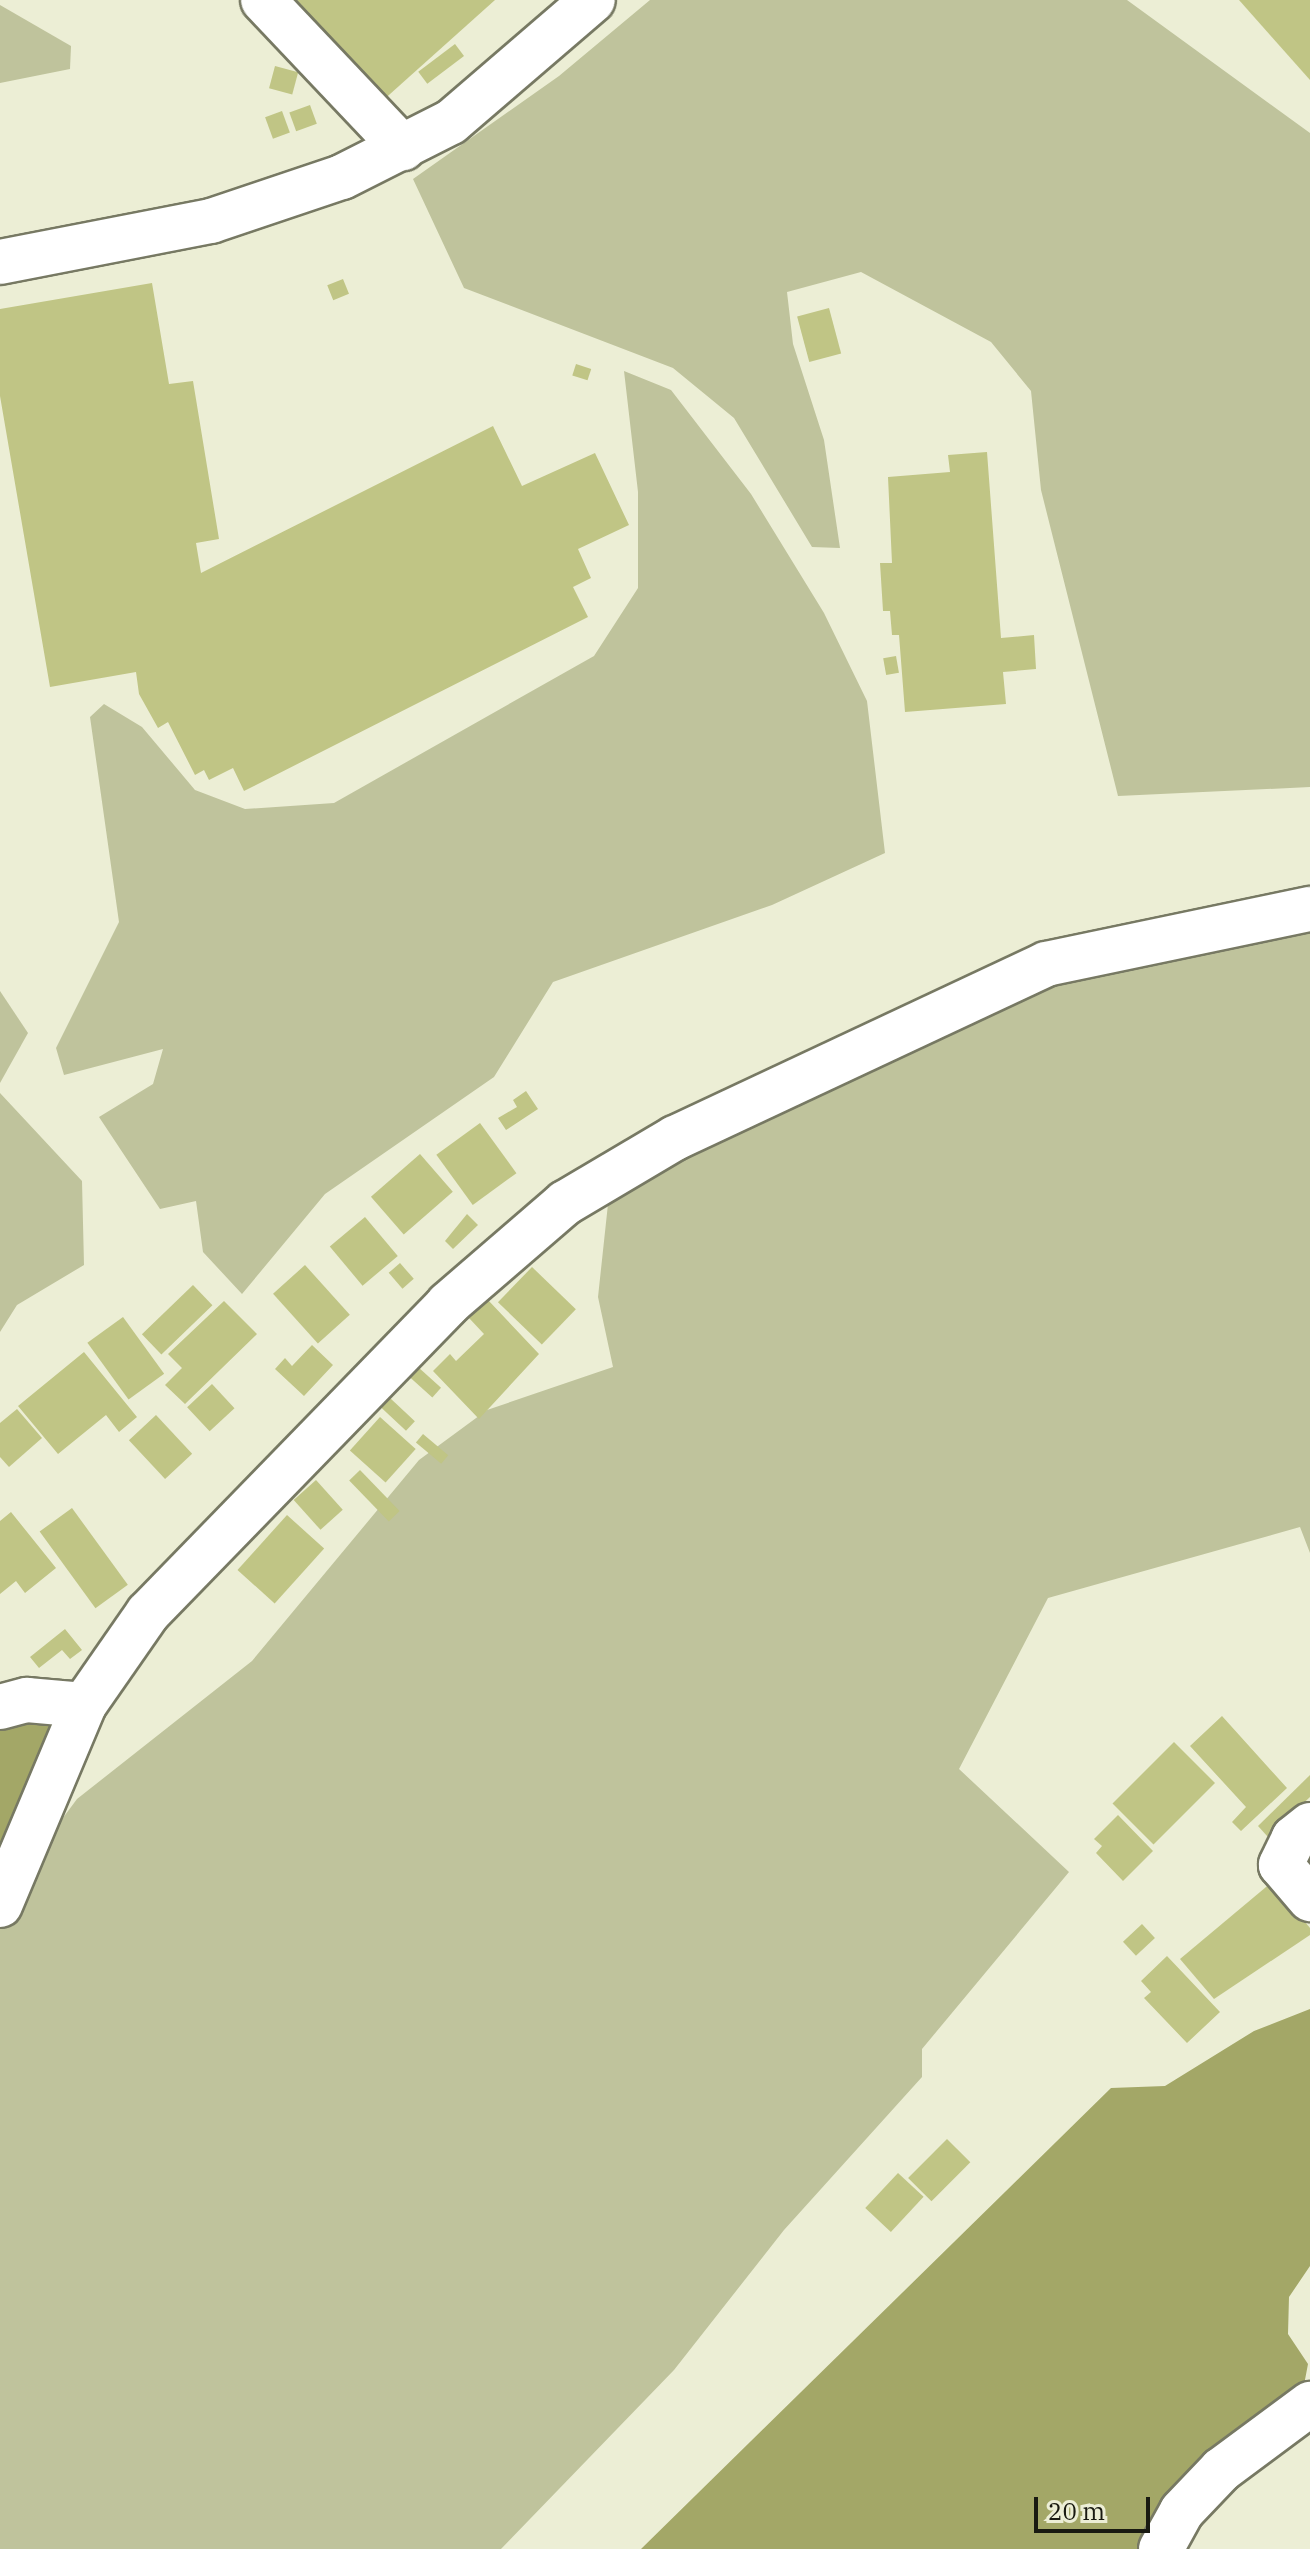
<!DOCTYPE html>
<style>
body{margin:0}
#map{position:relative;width:1310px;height:2549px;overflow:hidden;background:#eceed5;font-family:"IBM Plex Serif",serif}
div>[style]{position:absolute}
.green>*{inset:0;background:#bfc39c}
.water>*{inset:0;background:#a3a767}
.building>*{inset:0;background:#c0c585;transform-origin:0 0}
.roads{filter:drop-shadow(2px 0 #777963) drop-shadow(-2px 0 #777963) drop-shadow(0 2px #777963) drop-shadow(0 -2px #777963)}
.minor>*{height:44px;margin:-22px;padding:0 22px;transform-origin:22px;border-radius:22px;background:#fff}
span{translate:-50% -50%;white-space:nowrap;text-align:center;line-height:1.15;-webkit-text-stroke:7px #eceed5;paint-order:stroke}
.scale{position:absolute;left:1034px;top:2497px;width:116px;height:36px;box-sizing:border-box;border:4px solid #191a11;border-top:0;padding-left:10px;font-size:24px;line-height:28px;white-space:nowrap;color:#191a11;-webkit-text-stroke:6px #eceed5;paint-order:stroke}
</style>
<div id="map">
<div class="green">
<i style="clip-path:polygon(650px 0,1127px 0,1310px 133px,1310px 787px,1118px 796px,1041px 490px,1031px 391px,991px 342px,861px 272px,787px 292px,793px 344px,824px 440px,840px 548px,812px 547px,734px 418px,673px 368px,464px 288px,413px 179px,559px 76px)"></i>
<i style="clip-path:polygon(0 5px,71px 46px,70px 69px,0 83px)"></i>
<i style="clip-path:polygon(624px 371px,671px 390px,751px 494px,824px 613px,867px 701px,885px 853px,772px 905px,553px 982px,494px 1077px,325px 1194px,242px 1294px,203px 1252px,196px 1201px,160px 1209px,99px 1117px,153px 1084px,163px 1049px,64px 1075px,56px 1048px,119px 922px,90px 717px,104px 704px,142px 727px,195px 790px,245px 809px,334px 803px,594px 656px,638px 588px,638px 492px)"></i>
<i style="clip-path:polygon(1310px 915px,1310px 1553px,1300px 1527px,1048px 1598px,959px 1769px,1069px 1872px,922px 2049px,922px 2077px,784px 2230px,674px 2370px,501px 2549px,0 2549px,0 1922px,48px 1838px,77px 1799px,252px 1661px,419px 1460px,487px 1410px,613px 1367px,598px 1297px,608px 1204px,766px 1106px,1048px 968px)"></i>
<i style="clip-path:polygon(0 991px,28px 1033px,0 1083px)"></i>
<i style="clip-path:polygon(0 1093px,82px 1181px,84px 1265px,17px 1305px,0 1332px)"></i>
</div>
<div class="water">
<i style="clip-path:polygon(0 1718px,57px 1722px,3px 1851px,0 1847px)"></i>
<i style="clip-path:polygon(1310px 2009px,1310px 2266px,1289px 2297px,1288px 2334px,1308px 2364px,1304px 2385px,1243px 2425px,1177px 2485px,1140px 2549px,641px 2549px,1111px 2088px,1165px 2086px,1254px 2031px)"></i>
</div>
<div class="building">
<i style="clip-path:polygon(287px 0,495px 0,380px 103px)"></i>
<i style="clip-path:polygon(1239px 0,1310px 0,1310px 80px)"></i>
<i style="left:455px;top:44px;width:15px;height:46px;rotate:53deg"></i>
<i style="left:275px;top:66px;width:24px;height:23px;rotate:15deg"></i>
<i style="left:310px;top:105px;width:20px;height:22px;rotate:70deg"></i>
<i style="left:282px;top:111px;width:23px;height:18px;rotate:70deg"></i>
<i style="left:343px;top:279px;width:16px;height:17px;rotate:68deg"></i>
<i style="clip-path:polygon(152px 283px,169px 384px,193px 381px,219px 539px,196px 543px,201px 573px,493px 426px,522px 486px,595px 453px,629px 525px,578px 549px,591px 578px,573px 587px,588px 617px,244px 791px,233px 768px,209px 780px,204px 770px,195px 775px,168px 722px,158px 728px,139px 694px,136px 672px,50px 687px,0 396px,0 309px)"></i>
<i style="left:829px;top:308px;width:47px;height:33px;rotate:75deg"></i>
<i style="left:576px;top:364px;width:16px;height:12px;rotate:18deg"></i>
<i style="clip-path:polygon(987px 452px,1001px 638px,1034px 635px,1036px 669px,1003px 672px,1006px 704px,905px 712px,899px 635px,892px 635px,890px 611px,883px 611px,880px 563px,892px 563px,888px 477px,950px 472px,948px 455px)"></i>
<i style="left:896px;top:656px;width:17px;height:13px;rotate:80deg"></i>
<i style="clip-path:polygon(526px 1091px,538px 1109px,506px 1130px,498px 1118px,517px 1107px,513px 1100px)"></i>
<i style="left:480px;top:1123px;width:62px;height:54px;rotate:54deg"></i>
<i style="left:420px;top:1154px;width:50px;height:65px;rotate:49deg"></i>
<i style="clip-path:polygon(467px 1214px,478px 1225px,453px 1249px,445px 1241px)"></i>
<i style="left:365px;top:1217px;width:51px;height:46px;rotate:50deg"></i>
<i style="left:400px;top:1263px;width:21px;height:15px;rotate:49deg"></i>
<i style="left:305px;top:1265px;width:67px;height:43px;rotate:48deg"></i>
<i style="left:532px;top:1267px;width:61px;height:49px;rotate:44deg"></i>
<i style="left:193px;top:1285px;width:28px;height:71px;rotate:46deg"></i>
<i style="clip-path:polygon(488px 1300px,539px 1354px,479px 1419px,433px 1371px,450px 1354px,456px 1361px,484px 1334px,469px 1318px)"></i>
<i style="clip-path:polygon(224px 1301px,257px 1334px,185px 1404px,165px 1385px,182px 1368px,168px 1354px)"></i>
<i style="left:123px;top:1317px;width:70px;height:44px;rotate:54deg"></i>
<i style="clip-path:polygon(312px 1345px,333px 1365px,304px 1396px,275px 1369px,285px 1358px,292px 1366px)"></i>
<i style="clip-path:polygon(84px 1352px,137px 1417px,119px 1432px,106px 1415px,58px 1454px,18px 1406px)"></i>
<i style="left:418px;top:1367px;width:31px;height:13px;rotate:42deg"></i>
<i style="left:212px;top:1384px;width:33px;height:34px;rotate:47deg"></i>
<i style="left:390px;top:1398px;width:34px;height:13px;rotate:43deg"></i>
<i style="clip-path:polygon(17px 1409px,42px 1438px,9px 1467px,0 1457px,0 1423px)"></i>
<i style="left:156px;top:1415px;width:53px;height:37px;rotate:47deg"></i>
<i style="left:380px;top:1417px;width:48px;height:45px;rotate:42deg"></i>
<i style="left:423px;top:1434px;width:33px;height:11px;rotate:40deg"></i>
<i style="left:360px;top:1470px;width:57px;height:15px;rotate:46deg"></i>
<i style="left:316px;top:1480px;width:40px;height:30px;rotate:48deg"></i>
<i style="left:72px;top:1508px;width:95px;height:40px;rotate:54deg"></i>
<i style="clip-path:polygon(11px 1512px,56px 1568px,25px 1593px,16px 1581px,0 1594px,0 1521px)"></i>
<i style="left:287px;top:1515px;width:50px;height:74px;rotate:42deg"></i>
<i style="clip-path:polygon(65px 1629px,82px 1650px,70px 1659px,62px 1650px,39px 1668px,30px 1657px)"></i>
<i style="clip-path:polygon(1222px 1716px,1287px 1788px,1241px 1831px,1232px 1822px,1246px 1807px,1190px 1746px)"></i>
<i style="left:1174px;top:1742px;width:58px;height:87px;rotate:45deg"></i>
<i style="clip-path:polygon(1310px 1775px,1310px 1797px,1268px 1837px,1258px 1826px)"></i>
<i style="clip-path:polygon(1118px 1815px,1153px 1851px,1123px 1881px,1096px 1853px,1102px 1846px,1094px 1839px)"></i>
<i style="clip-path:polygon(1272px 1882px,1310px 1928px,1310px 1935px,1214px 1999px,1180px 1959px)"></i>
<i style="left:1142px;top:1924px;width:19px;height:26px;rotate:47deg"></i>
<i style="clip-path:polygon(1167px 1956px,1220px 2012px,1187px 2043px,1144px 1998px,1151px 1992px,1141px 1981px)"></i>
<i style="left:947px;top:2139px;width:33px;height:55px;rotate:45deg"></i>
<i style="left:898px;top:2173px;width:35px;height:48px;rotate:43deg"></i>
</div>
<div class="roads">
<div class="minor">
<i style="left:263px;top:0;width:204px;rotate:46.6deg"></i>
<i style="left:0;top:262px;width:215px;rotate:-11deg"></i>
<i style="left:211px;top:221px;width:138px;rotate:-18.6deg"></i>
<i style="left:342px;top:177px;width:122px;rotate:-26.8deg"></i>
<i style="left:451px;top:122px;width:187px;rotate:-40.7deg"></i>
<i style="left:0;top:1707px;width:28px;rotate:-15deg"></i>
<i style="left:27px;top:1700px;width:57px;rotate:5deg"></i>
<i style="left:1310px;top:1825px;width:21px;rotate:141deg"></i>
<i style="left:1294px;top:1838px;width:30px;rotate:116deg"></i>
<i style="left:1281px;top:1865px;width:45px;rotate:49.5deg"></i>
<i style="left:0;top:1905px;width:217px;rotate:-67.2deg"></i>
<i style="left:84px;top:1705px;width:112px;rotate:-55.2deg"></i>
<i style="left:148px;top:1613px;width:431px;rotate:-45.8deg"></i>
<i style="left:448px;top:1304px;width:155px;rotate:-40.8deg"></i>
<i style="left:565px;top:1203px;width:128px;rotate:-30.6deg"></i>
<i style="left:675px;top:1138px;width:410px;rotate:-25.1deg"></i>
<i style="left:1046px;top:964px;width:270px;rotate:-11.8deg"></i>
<i style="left:1161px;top:2549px;width:43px;rotate:-61.1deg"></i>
<i style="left:1182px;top:2511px;width:57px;rotate:-46.4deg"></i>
<i style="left:1221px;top:2470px;width:111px;rotate:-36.6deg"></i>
</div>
</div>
<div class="scale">20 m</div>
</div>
